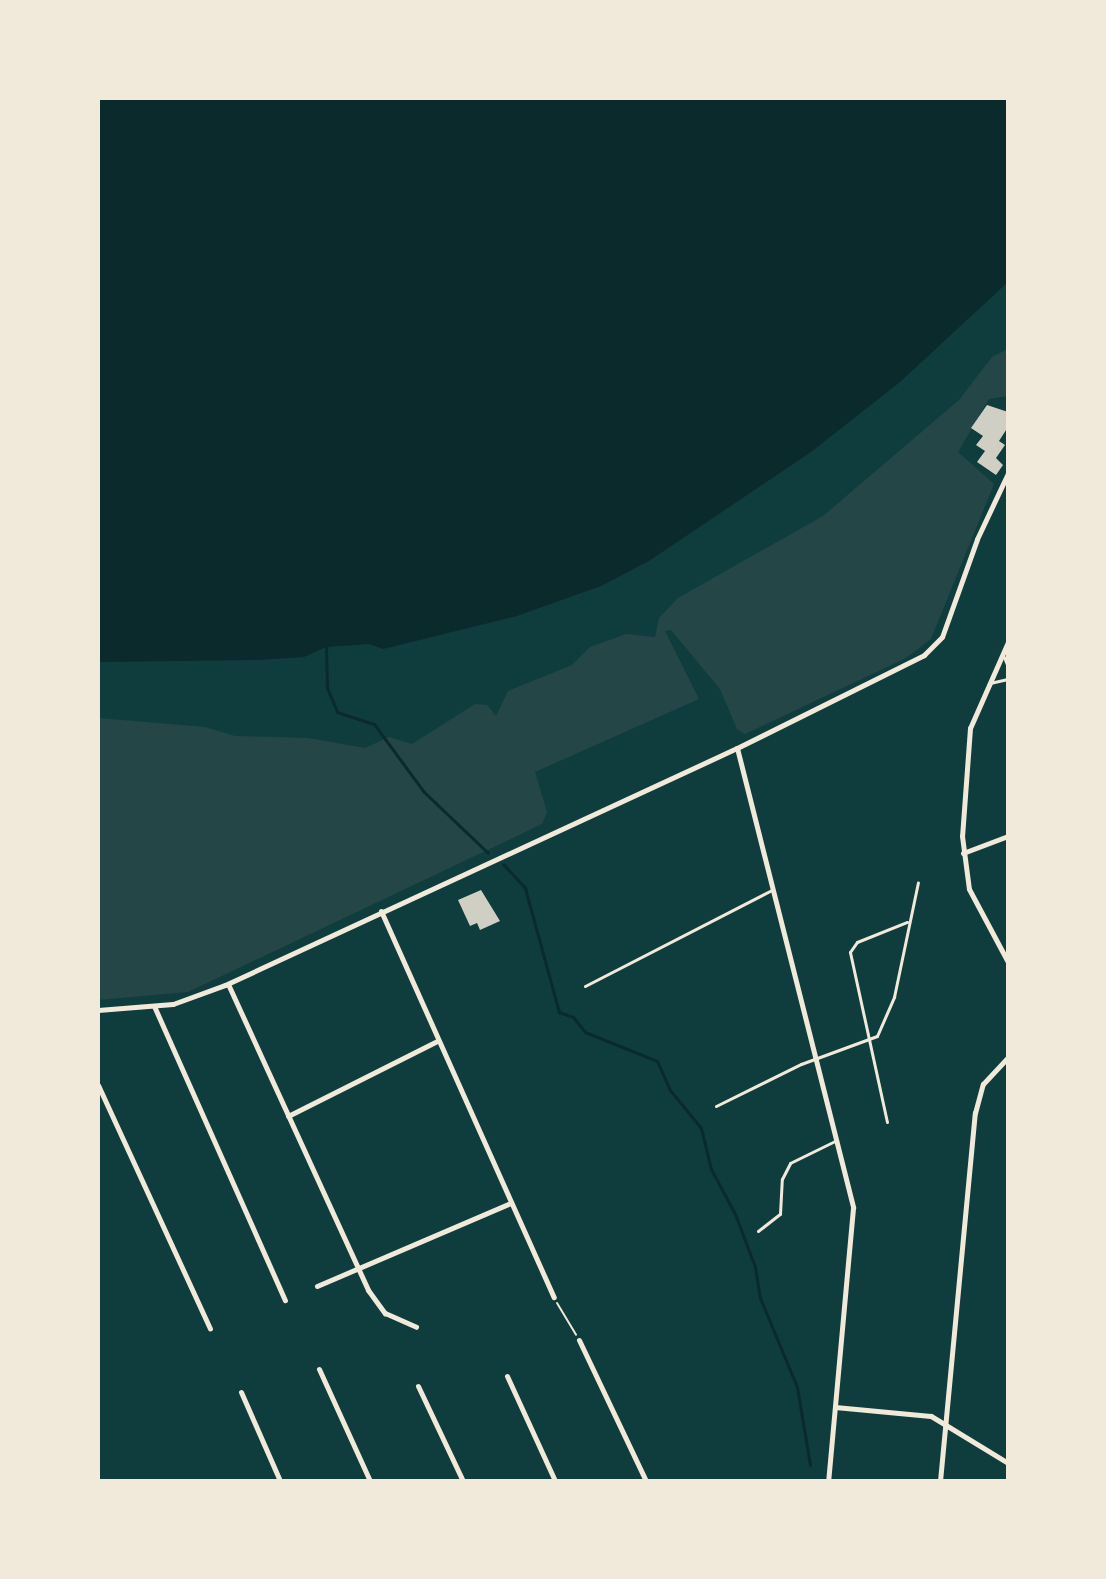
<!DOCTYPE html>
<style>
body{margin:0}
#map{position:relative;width:1106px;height:1579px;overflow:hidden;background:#0f3d3e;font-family:"Roboto Condensed",sans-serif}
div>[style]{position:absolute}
.green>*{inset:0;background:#244646}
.water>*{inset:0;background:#0a2a2b}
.stream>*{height:3px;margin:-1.5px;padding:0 1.5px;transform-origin:1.5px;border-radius:1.5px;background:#0a2a2b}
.building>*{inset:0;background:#cfcfc3}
.path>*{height:2px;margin:-1px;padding:0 1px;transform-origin:1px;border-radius:1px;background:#f1e9da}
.service>*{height:3px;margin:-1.5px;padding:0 1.5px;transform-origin:1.5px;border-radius:1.5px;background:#f1e9da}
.minor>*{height:5px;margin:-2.5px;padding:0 2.5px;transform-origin:2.5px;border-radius:2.5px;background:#f1e9da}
span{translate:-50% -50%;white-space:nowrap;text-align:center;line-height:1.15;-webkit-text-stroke:6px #f1e9da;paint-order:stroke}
.frame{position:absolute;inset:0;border:100px solid #f1e9da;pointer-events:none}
</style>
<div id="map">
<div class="green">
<i style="clip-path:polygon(1008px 349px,1008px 396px,989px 399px,958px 452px,994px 484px,931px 639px,906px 658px,745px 734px,737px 729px,720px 689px,671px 630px,665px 631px,699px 699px,535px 772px,547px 812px,542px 824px,188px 992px,98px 1000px,98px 718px,205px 727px,235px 736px,308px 738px,365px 748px,389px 737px,412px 744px,475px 704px,487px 705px,496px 716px,508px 691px,572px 665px,590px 647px,626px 634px,655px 637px,659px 618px,678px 598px,823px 516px,959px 400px,992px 357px)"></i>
</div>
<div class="water">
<i style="clip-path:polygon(98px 98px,1008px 98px,1008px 282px,900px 382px,811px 452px,649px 561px,601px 586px,517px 616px,383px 649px,369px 644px,326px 647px,304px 657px,258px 660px,98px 662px)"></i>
</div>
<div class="stream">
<i style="left:326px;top:647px;width:41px;rotate:88.6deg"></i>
<i style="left:327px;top:688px;width:26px;rotate:67deg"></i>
<i style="left:337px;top:712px;width:39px;rotate:18deg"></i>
<i style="left:374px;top:724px;width:84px;rotate:53.7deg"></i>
<i style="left:424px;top:792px;width:88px;rotate:43.6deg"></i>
<i style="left:503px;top:864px;width:33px;rotate:47deg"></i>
<i style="left:525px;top:888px;width:129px;rotate:74.7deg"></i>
<i style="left:559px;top:1012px;width:15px;rotate:20deg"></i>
<i style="left:573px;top:1017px;width:19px;rotate:51deg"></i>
<i style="left:585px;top:1032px;width:78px;rotate:21.9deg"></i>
<i style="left:657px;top:1061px;width:32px;rotate:66deg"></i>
<i style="left:670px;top:1090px;width:49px;rotate:50.8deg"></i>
<i style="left:701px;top:1128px;width:42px;rotate:76.3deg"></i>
<i style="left:711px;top:1169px;width:51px;rotate:61.9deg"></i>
<i style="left:735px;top:1214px;width:57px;rotate:69.3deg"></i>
<i style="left:755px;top:1267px;width:31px;rotate:81deg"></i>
<i style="left:760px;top:1298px;width:96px;rotate:67.4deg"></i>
<i style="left:797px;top:1387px;width:79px;rotate:80.5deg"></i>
</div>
<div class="building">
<i style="clip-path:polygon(987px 405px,1008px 412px,1008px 427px,999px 441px,1005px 445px,996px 458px,1003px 465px,996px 475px,977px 462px,985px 451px,976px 445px,983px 436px,971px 428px)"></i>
<i style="clip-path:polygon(481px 890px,500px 921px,480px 930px,477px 923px,470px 926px,458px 900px)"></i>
</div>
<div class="path">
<i style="left:557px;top:1303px;width:37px;rotate:59deg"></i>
</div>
<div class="service">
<i style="left:1004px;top:657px;width:11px;rotate:68deg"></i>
<i style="left:990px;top:683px;width:18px;rotate:-13deg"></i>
<i style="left:585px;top:986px;width:210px;rotate:-27.2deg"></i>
<i style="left:716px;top:1106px;width:95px;rotate:-26.3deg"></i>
<i style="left:801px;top:1064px;width:81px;rotate:-20.2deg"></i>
<i style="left:877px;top:1036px;width:43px;rotate:-66.4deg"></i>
<i style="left:894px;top:997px;width:117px;rotate:-78.2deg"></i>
<i style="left:887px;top:1122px;width:174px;rotate:-102.3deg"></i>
<i style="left:850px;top:952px;width:12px;rotate:-55deg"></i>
<i style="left:857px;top:942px;width:54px;rotate:-21.8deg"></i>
<i style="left:758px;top:1231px;width:28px;rotate:-38deg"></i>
<i style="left:780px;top:1214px;width:35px;rotate:-87deg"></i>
<i style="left:782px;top:1179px;width:18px;rotate:-63deg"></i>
<i style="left:790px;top:1163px;width:50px;rotate:-26.1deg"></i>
</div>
<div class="minor">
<i style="left:1008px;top:642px;width:94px;rotate:113.8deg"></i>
<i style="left:970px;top:728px;width:108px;rotate:94.2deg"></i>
<i style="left:962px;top:836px;width:53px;rotate:82.5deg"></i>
<i style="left:969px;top:889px;width:83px;rotate:61.9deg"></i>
<i style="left:737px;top:748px;width:474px;rotate:75.8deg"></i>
<i style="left:853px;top:1208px;width:274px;rotate:95.2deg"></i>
<i style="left:963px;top:853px;width:48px;rotate:-20.7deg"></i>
<i style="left:381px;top:911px;width:423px;rotate:65.9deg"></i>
<i style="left:228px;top:984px;width:337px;rotate:65.4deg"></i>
<i style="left:368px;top:1290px;width:29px;rotate:54deg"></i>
<i style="left:385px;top:1313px;width:34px;rotate:24deg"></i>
<i style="left:154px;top:1006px;width:322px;rotate:66deg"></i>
<i style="left:98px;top:1010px;width:75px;rotate:-4.6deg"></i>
<i style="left:173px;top:1004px;width:55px;rotate:-20.1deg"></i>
<i style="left:225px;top:985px;width:564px;rotate:-24.84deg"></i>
<i style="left:737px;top:748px;width:209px;rotate:-26.4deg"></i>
<i style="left:924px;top:655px;width:25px;rotate:-45deg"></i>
<i style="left:942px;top:637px;width:104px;rotate:-70.3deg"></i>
<i style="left:977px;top:539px;width:73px;rotate:-64.8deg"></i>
<i style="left:98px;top:1085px;width:268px;rotate:65.3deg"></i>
<i style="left:288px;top:1116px;width:167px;rotate:-26.7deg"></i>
<i style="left:317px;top:1286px;width:211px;rotate:-23.2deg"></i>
<i style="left:579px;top:1340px;width:156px;rotate:64.6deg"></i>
<i style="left:319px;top:1369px;width:123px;rotate:65.5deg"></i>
<i style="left:507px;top:1376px;width:115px;rotate:65.4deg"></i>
<i style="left:418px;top:1386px;width:105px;rotate:64.7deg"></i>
<i style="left:241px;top:1392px;width:97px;rotate:66.3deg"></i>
<i style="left:835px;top:1407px;width:96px;rotate:5.4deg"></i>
<i style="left:931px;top:1416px;width:90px;rotate:31.4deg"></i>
<i style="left:940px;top:1481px;width:370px;rotate:-84.6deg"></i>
<i style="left:975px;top:1113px;width:30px;rotate:-75deg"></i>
<i style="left:983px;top:1084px;width:37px;rotate:-47deg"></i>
</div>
<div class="frame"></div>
</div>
